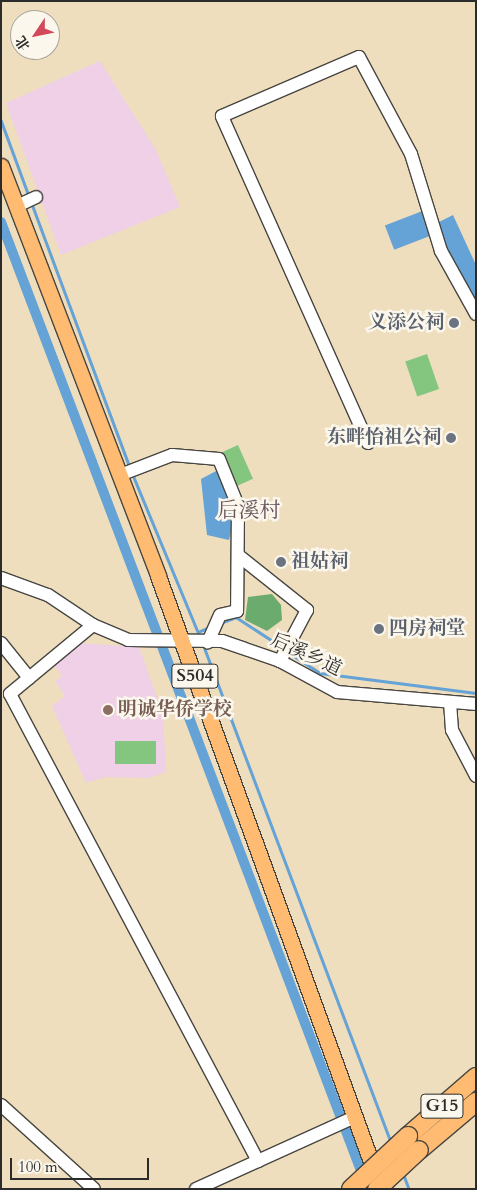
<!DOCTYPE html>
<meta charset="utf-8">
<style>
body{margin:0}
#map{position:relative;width:477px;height:1190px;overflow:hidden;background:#eedebe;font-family:Cardo,"Noto Serif SC",serif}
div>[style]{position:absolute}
.built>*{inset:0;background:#efd0e7}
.green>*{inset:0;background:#84c680;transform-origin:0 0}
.forest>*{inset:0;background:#6bab6e}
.water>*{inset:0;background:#65a2d6;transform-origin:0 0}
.stream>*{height:2.5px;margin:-1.25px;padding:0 1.25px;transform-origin:1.25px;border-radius:1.25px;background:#65a2d6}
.canal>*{height:10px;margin:-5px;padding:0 5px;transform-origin:5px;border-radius:5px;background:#65a2d6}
.roads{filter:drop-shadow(1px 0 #484641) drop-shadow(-1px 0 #484641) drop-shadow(0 1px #484641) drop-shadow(0 -1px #484641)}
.minor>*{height:12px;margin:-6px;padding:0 6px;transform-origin:6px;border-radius:6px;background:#fff}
.major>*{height:15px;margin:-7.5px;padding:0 7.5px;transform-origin:7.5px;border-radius:7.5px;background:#febb71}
.highway>*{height:18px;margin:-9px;padding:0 9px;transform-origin:9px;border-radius:9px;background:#febb71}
.bridges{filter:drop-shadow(1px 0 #484641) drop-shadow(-1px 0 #484641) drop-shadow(0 1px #484641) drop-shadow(0 -1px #484641)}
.highway-bridge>*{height:18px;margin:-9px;padding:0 9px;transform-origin:9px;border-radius:9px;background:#febb71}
.dots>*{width:14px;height:14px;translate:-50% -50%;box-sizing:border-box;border:2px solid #fbf7ec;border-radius:50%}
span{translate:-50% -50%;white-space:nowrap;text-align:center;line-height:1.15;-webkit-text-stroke:5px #fbf7ec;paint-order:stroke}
.shield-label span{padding:1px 4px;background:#fbf7ec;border:1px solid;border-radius:4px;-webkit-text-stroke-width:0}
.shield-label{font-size:18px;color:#2b2b2b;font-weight:700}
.worship-label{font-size:19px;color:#5b616d;font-weight:700}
.right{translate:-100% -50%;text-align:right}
.left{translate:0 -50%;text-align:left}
.street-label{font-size:19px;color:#2b2b2b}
.education-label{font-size:19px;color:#785e54;font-weight:700}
.quarter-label{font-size:21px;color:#66535b}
.frame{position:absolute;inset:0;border:2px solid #2b2b2b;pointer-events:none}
.north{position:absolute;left:10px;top:10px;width:50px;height:50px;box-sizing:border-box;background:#fbf7ec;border:1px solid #a8a59f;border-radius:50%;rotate:236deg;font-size:14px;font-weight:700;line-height:20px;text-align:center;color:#2b2b2b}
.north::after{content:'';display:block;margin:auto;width:18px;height:22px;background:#d1495b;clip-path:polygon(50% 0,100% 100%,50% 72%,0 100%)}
.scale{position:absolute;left:10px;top:1158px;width:139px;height:22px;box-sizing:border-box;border:2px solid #2b2b2b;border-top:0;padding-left:6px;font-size:15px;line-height:18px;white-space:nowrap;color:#2b2b2b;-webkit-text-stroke:4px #fbf7ec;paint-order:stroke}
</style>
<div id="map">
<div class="built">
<i style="clip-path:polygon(100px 61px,156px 150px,180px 207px,61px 255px,6px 103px)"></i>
<i style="clip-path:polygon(78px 643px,139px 647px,163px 714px,166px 772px,148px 778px,106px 777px,86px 783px,52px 706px,65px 696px,55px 681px,62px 676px,52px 662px)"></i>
</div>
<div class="green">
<i style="left:427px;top:354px;width:37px;height:23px;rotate:71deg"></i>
<i style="left:238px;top:445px;width:37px;height:20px;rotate:66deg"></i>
<i style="left:115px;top:741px;width:41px;height:23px"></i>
</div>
<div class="forest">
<i style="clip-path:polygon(272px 594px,281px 605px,282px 620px,267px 631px,245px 620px,248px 597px)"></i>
</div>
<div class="water">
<i style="left:425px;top:210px;width:26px;height:43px;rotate:69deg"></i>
<i style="clip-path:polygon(453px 215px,476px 265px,476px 302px,447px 251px,439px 222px)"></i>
<i style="clip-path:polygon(218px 470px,235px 514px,229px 540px,207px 535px,201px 479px)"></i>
</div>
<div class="stream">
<i style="left:1px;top:120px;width:81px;rotate:69.8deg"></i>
<i style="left:32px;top:204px;width:282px;rotate:69.6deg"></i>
<i style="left:133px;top:475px;width:175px;rotate:67.5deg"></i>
<i style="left:223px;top:622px;width:14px;rotate:-21deg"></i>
<i style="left:236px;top:617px;width:55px;rotate:33.1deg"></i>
<i style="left:198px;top:632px;width:13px;rotate:-23deg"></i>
<i style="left:203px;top:644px;width:532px;rotate:69.32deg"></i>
<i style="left:288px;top:652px;width:38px;rotate:33deg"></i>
<i style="left:320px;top:673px;width:157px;rotate:7.3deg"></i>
<i style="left:403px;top:1173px;width:17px;rotate:69deg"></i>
</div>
<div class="canal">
<i style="left:1px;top:222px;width:1034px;rotate:69.22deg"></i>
</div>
<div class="roads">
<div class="minor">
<i style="left:17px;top:206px;width:21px;rotate:-25deg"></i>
<i style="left:368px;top:443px;width:358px;rotate:-114.1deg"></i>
<i style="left:222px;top:116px;width:149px;rotate:-23.3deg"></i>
<i style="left:359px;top:57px;width:110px;rotate:61.8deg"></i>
<i style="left:411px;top:154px;width:102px;rotate:72.8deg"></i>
<i style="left:441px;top:251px;width:72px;rotate:60.9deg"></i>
<i style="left:120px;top:475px;width:56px;rotate:-21deg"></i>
<i style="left:172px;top:455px;width:47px;rotate:4.9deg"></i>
<i style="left:219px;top:459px;width:51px;rotate:68deg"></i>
<i style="left:238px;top:506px;width:105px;rotate:90.5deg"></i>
<i style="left:237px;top:611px;width:17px;rotate:167deg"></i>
<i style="left:220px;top:615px;width:30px;rotate:114deg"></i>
<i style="left:239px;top:556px;width:87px;rotate:38.5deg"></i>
<i style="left:307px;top:610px;width:58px;rotate:117.9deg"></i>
<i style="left:1px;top:578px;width:50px;rotate:19.9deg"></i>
<i style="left:48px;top:595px;width:54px;rotate:33.7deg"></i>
<i style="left:93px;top:625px;width:38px;rotate:23deg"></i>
<i style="left:128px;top:640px;width:94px;rotate:0.6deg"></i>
<i style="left:222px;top:641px;width:61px;rotate:19deg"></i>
<i style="left:280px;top:661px;width:65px;rotate:28.5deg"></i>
<i style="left:337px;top:692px;width:140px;rotate:4.9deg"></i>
<i style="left:93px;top:625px;width:108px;rotate:140.3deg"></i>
<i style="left:10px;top:694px;width:529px;rotate:62.03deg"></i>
<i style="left:1px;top:643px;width:45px;rotate:51.3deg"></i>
<i style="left:450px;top:702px;width:28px;rotate:86deg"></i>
<i style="left:452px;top:730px;width:52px;rotate:62.4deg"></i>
<i style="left:1px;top:1105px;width:125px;rotate:42.1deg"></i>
<i style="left:196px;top:1189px;width:175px;rotate:-24.4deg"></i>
</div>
<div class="major">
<i style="left:1px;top:166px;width:439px;rotate:69deg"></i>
<i style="left:158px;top:576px;width:652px;rotate:70.01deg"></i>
</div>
<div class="highway">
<i style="left:408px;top:1136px;width:90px;rotate:-40.9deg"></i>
<i style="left:419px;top:1150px;width:75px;rotate:-40.1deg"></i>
</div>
</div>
<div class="bridges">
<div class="highway-bridge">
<i style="left:351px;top:1189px;width:78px;rotate:-42.9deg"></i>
<i style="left:377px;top:1189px;width:57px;rotate:-42.9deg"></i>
</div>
</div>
<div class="dots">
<i style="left:454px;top:323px;background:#6b7280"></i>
<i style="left:451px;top:438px;background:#6b7280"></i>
<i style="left:281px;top:562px;background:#6b7280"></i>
<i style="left:379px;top:629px;background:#6b7280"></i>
<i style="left:108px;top:710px;background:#8d6e63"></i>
</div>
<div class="shield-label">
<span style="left:195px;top:676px">S504</span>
<span style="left:442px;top:1106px">G15</span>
</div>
<div class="worship-label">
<span class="right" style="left:444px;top:323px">义添公祠</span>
<span class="right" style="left:441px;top:438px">东畔怡祖公祠</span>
<span class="left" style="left:291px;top:562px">祖姑祠</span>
<span class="left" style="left:389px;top:629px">四房祠堂</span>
</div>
<div class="street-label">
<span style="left:306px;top:655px;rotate:25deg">后溪乡道</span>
</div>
<div class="education-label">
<span class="left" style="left:118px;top:710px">明诚华侨学校</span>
</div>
<div class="quarter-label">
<span style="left:249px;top:511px">后溪村</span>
</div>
<div class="frame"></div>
<div class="north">北</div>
<div class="scale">100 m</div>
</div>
